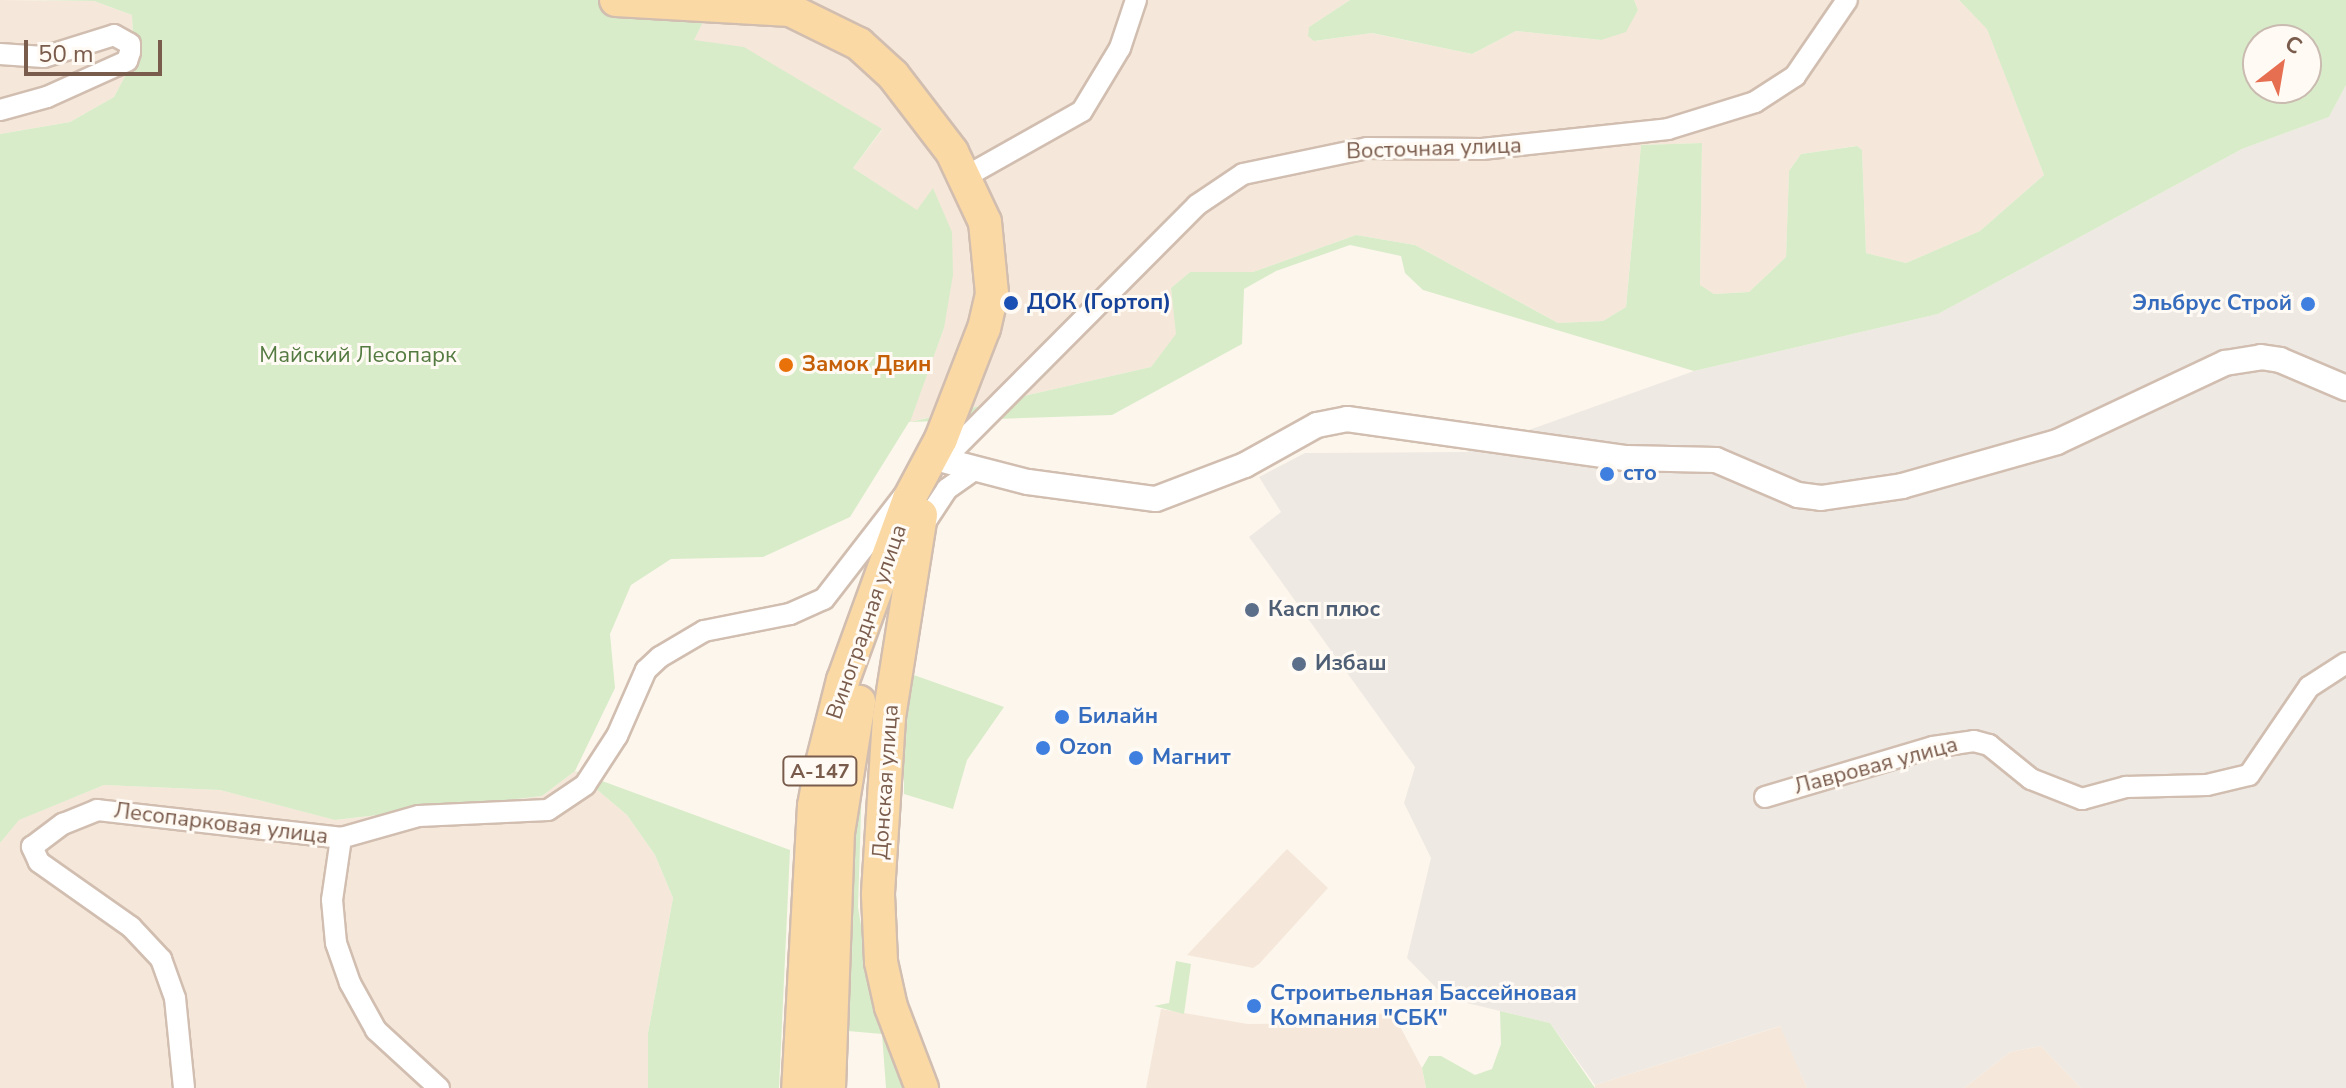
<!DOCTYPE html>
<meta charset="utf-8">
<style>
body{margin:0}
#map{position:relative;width:2346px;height:1088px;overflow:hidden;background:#fdf6ec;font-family:"Nunito Sans",sans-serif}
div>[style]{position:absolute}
.residential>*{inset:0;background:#f5e8da}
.industrial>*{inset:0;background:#efe9e4}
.green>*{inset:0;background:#d8ecc9}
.roads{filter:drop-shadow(2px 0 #d1beb0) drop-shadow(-2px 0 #d1beb0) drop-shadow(0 2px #d1beb0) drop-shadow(0 -2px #d1beb0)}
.minor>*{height:20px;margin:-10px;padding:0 10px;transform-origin:10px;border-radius:10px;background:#fff}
.tertiary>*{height:24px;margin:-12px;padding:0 12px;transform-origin:12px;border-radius:12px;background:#fff}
.primary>*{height:32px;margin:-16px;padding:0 16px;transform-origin:16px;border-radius:16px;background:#fbd9a5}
.dots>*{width:22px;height:22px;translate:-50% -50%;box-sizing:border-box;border:4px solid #fffaf3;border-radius:50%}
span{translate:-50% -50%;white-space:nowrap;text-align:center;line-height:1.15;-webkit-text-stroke:6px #fffaf3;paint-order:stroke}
.shield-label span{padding:2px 6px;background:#fffaf3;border:2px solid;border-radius:6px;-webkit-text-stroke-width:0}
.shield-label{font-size:20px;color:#7a5c4d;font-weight:700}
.street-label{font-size:22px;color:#7a5c4d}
.transit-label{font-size:22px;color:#164399;font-weight:700}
.left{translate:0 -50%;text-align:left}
.shop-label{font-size:22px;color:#366cbe;font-weight:700}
.right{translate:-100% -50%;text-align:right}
.park-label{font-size:22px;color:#537a41}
.food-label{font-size:22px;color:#c56008;font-weight:700}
.service-label{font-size:22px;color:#4e5e75;font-weight:700}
.north{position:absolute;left:2242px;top:24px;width:80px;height:80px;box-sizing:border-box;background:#fffaf3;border:2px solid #cabbb1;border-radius:50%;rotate:31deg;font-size:22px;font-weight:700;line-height:32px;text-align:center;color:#7a5c4d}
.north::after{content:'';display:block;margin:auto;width:28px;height:36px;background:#e76f51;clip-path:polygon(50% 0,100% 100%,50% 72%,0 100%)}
.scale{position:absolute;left:24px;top:40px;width:138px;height:36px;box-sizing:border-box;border:4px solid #7a5c4d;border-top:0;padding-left:10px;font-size:24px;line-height:28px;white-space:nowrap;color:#7a5c4d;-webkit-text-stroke:6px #fffaf3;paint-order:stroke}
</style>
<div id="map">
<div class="residential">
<i style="clip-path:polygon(0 0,94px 1px,132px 15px,134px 59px,114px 97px,70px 122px,0 134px)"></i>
<i style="clip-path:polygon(714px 0,1350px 0,1309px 27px,1315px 41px,1371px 33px,1472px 54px,1516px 31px,1601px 40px,1638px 11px,1634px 0,1959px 0,1987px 28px,2044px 175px,1980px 231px,1906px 263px,1866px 253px,1862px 150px,1856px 146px,1801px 154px,1789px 171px,1786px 257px,1749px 292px,1714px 294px,1700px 286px,1702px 143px,1641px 145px,1626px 307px,1603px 321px,1558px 323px,1415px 245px,1356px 235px,1253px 272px,1190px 272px,1171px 288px,1177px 334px,1151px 367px,909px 422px,944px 328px,934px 189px,917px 211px,853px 168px,882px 130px,693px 40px)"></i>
<i style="clip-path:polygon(575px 771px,627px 815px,655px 855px,673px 898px,648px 1033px,648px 1088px,0 1088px,0 843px,18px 820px,104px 785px,220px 790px,336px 820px,542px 796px)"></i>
<i style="clip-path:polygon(1287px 849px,1328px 888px,1259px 964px,1253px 968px,1187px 955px)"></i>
<i style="clip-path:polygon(1161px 1009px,1248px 1024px,1329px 1023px,1348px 1011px,1394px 1015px,1422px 1068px,1426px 1088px,1146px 1088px)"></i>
<i style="clip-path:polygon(1781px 1026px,1807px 1088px,1595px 1088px,1595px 1085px)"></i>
<i style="clip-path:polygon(2041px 1046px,2081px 1088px,1964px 1088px,2010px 1052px)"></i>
</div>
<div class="industrial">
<i style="clip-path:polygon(2346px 85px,2346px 1088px,2081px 1088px,2041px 1046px,2010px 1052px,1964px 1088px,1807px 1088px,1780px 1026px,1595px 1085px,1550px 1023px,1446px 998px,1407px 958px,1431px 858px,1404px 803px,1415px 767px,1249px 537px,1281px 512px,1259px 477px,1305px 453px,1467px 452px,1694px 371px,1938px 314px,2242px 149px,2329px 117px)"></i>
</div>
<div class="green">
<i style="clip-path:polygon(evenodd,34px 0,714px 0,694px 40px,744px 47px,882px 129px,853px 168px,917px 210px,933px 188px,952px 232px,953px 275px,944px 328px,910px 422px,1151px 367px,1176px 334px,1171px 288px,1190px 272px,1253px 272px,1356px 235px,1415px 245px,1558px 323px,1603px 321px,1626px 307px,1641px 145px,1702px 143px,1700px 285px,1714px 294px,1749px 292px,1786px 257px,1789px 171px,1801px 154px,1857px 146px,1862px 150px,1866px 253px,1906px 263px,1980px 231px,2044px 175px,1987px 29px,1959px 0,2346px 0,2346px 85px,2329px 117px,2242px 149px,1938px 314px,1694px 371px,1423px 290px,1405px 273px,1401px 256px,1350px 245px,1276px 271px,1244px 289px,1242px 344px,1112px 415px,909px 422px,850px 517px,763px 557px,671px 559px,631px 585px,610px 634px,615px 688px,575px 771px,790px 850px,779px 1088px,648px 1088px,648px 1033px,673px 898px,655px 855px,627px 815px,575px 771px,542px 796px,335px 820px,220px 790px,104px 785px,19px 820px,0 843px,0 134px,70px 122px,114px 97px,134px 59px,132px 15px,94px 1px,34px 0,2258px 40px,2306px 40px,2306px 88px,2258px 88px,2258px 40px)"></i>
<i style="clip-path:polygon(1350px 0,1634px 0,1638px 10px,1626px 32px,1601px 40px,1516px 31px,1472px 54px,1372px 33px,1314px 41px,1308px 36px,1309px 27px)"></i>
<i style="clip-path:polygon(911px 674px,1004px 707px,967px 760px,953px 809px,904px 794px,904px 732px)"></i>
<i style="clip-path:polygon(855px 778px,862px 781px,858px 907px,869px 975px,914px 1088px,886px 1088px,882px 1034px,848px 1031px)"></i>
<i style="clip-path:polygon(1176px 961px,1191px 964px,1184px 1014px,1154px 1006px,1169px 1003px)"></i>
<i style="clip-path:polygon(1500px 1011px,1550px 1023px,1595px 1088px,1426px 1088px,1422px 1068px,1429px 1056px,1441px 1056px,1475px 1075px,1492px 1069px,1501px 1044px)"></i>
</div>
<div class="roads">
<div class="minor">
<i style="left:0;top:54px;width:44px;rotate:3.9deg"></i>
<i style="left:44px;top:57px;width:73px;rotate:-17.4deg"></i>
<i style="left:114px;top:35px;width:18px;rotate:29deg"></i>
<i style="left:130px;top:44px;width:8px;rotate:90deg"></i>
<i style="left:130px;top:52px;width:9px;rotate:108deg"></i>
<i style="left:127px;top:61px;width:88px;rotate:155.8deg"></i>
<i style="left:47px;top:97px;width:49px;rotate:164.5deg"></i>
<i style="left:965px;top:177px;width:134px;rotate:-29.4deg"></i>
<i style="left:1082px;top:111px;width:74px;rotate:-58.9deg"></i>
<i style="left:1120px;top:48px;width:51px;rotate:-71.6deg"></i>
<i style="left:942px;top:461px;width:361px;rotate:-45.1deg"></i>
<i style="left:1197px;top:205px;width:55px;rotate:-34deg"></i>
<i style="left:1243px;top:174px;width:127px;rotate:-11.8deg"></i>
<i style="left:1367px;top:148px;width:115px;rotate:0.5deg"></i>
<i style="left:1482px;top:149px;width:187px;rotate:-6.1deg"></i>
<i style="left:1668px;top:129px;width:91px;rotate:-17.2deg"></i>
<i style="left:1755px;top:102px;width:48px;rotate:-33deg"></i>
<i style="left:1795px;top:76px;width:92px;rotate:-55.6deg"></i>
<i style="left:922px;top:527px;width:45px;rotate:-56.7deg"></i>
<i style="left:947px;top:489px;width:35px;rotate:-35deg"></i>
<i style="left:1765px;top:797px;width:175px;rotate:-16.6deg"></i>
<i style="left:1933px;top:747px;width:41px;rotate:-8.3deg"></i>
<i style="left:1974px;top:741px;width:16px;rotate:15deg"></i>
<i style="left:1989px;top:745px;width:54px;rotate:39deg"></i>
<i style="left:2031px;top:779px;width:55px;rotate:21.4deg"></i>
<i style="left:2082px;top:799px;width:46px;rotate:-15.3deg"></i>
<i style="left:2126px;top:787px;width:81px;rotate:-1.4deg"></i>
<i style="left:2207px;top:785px;width:43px;rotate:-13.4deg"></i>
<i style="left:2249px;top:775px;width:107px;rotate:-55.7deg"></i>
<i style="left:2309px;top:687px;width:44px;rotate:-33deg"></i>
<i style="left:184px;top:1088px;width:90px;rotate:-95.7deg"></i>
<i style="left:175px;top:998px;width:41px;rotate:-109.7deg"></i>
<i style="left:161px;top:959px;width:44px;rotate:-133.2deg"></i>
<i style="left:131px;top:927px;width:113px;rotate:-144.8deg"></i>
<i style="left:39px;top:862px;width:17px;rotate:-115deg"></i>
<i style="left:32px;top:847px;width:39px;rotate:-37deg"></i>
<i style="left:63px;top:824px;width:37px;rotate:-22deg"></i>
<i style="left:97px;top:810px;width:246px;rotate:6.5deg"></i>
<i style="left:439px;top:1088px;width:86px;rotate:-137.4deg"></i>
<i style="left:376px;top:1030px;width:54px;rotate:-119deg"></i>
<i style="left:350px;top:983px;width:42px;rotate:-109.3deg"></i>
<i style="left:336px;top:943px;width:43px;rotate:-95.3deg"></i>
<i style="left:332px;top:900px;width:63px;rotate:-81.7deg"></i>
<i style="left:341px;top:838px;width:81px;rotate:-15.8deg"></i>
<i style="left:419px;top:816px;width:129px;rotate:-2.7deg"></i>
<i style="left:548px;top:810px;width:45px;rotate:-34deg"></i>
<i style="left:585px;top:785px;width:59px;rotate:-56.9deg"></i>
<i style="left:617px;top:736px;width:72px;rotate:-66.3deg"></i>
<i style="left:646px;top:670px;width:19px;rotate:-43deg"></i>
<i style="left:660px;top:657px;width:51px;rotate:-30.6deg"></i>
<i style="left:704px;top:631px;width:88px;rotate:-11.2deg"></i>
<i style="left:790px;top:614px;width:37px;rotate:-24deg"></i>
<i style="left:824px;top:599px;width:128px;rotate:-52.3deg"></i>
</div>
<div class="tertiary">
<i style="left:931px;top:457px;width:100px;rotate:14.5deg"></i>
<i style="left:1028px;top:482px;width:129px;rotate:7.6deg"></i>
<i style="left:1156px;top:499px;width:95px;rotate:-20.9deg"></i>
<i style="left:1245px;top:465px;width:82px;rotate:-29.1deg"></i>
<i style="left:1317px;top:425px;width:31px;rotate:-11deg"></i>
<i style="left:1347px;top:419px;width:282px;rotate:8deg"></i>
<i style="left:1626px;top:458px;width:90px;rotate:1.3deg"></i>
<i style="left:1716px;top:460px;width:89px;rotate:23.1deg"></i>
<i style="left:1798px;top:495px;width:23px;rotate:7deg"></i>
<i style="left:1821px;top:498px;width:82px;rotate:-8.4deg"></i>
<i style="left:1902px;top:486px;width:161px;rotate:-15.8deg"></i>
<i style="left:2057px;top:442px;width:186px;rotate:-25.2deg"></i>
<i style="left:2225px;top:363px;width:36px;rotate:-9deg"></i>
<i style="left:2261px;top:357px;width:19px;rotate:9deg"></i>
<i style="left:2280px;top:360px;width:72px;rotate:23deg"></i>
</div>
<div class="primary">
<i style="left:616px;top:0;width:174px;rotate:3.3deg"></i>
<i style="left:790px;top:10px;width:77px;rotate:26.2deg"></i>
<i style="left:859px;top:44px;width:46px;rotate:42.4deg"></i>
<i style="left:893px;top:75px;width:97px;rotate:52.5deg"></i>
<i style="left:952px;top:152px;width:77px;rotate:64.8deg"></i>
<i style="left:985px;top:222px;width:72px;rotate:84.4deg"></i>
<i style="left:992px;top:294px;width:35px;rotate:103deg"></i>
<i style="left:984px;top:328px;width:119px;rotate:111.2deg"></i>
<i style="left:941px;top:439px;width:68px;rotate:118.1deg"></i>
<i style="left:909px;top:499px;width:193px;rotate:110deg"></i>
<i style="left:843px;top:680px;width:86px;rotate:104.2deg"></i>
<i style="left:822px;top:763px;width:44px;rotate:100.5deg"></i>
<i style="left:814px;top:806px;width:282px;rotate:93.2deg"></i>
<i style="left:921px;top:515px;width:206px;rotate:99deg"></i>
<i style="left:889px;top:718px;width:177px;rotate:93.6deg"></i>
<i style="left:878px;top:895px;width:67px;rotate:87.4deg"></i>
<i style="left:881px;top:962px;width:46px;rotate:77.5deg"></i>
<i style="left:891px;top:1007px;width:87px;rotate:69.1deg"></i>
<i style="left:829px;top:1088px;width:255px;rotate:-88deg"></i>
<i style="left:838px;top:833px;width:133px;rotate:-80.9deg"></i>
</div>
</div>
<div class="dots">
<i style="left:1011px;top:303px;background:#1a4fb4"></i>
<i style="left:2308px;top:304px;background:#3f7fe0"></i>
<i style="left:786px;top:365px;background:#e8710a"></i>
<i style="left:1607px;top:474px;background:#3f7fe0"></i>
<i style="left:1252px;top:610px;background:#5c6f8a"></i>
<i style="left:1299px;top:664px;background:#5c6f8a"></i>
<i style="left:1062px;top:717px;background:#3f7fe0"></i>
<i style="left:1043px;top:748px;background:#3f7fe0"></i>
<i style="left:1136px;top:758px;background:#3f7fe0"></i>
<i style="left:1254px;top:1006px;background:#3f7fe0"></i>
</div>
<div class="shield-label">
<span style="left:820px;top:771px">А-147</span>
</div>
<div class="street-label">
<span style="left:1434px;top:149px;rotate:-2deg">Восточная улица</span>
<span style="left:867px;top:622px;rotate:-71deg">Виноградная улица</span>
<span style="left:1876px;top:766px;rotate:-15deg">Лавровая улица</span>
<span style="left:886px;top:782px;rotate:-86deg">Донская улица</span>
<span style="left:221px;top:824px;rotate:7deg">Лесопарковая улица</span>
</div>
<div class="transit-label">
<span class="left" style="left:1027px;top:303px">ДОК (Гортоп)</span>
</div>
<div class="shop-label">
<span class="right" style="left:2292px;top:304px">Эльбрус Строй</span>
<span class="left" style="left:1623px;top:474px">сто</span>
<span class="left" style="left:1078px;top:717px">Билайн</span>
<span class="left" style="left:1059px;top:748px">Ozon</span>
<span class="left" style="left:1152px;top:758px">Магнит</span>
<span class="left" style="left:1270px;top:1006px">Строитьельная Бассейновая<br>Компания "СБК"</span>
</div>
<div class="park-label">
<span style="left:358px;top:356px">Майский Лесопарк</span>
</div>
<div class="food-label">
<span class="left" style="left:802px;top:365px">Замок Двин</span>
</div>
<div class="service-label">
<span class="left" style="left:1268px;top:610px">Касп плюс</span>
<span class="left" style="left:1315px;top:664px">Избаш</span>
</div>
<div class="north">С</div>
<div class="scale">50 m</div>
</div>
